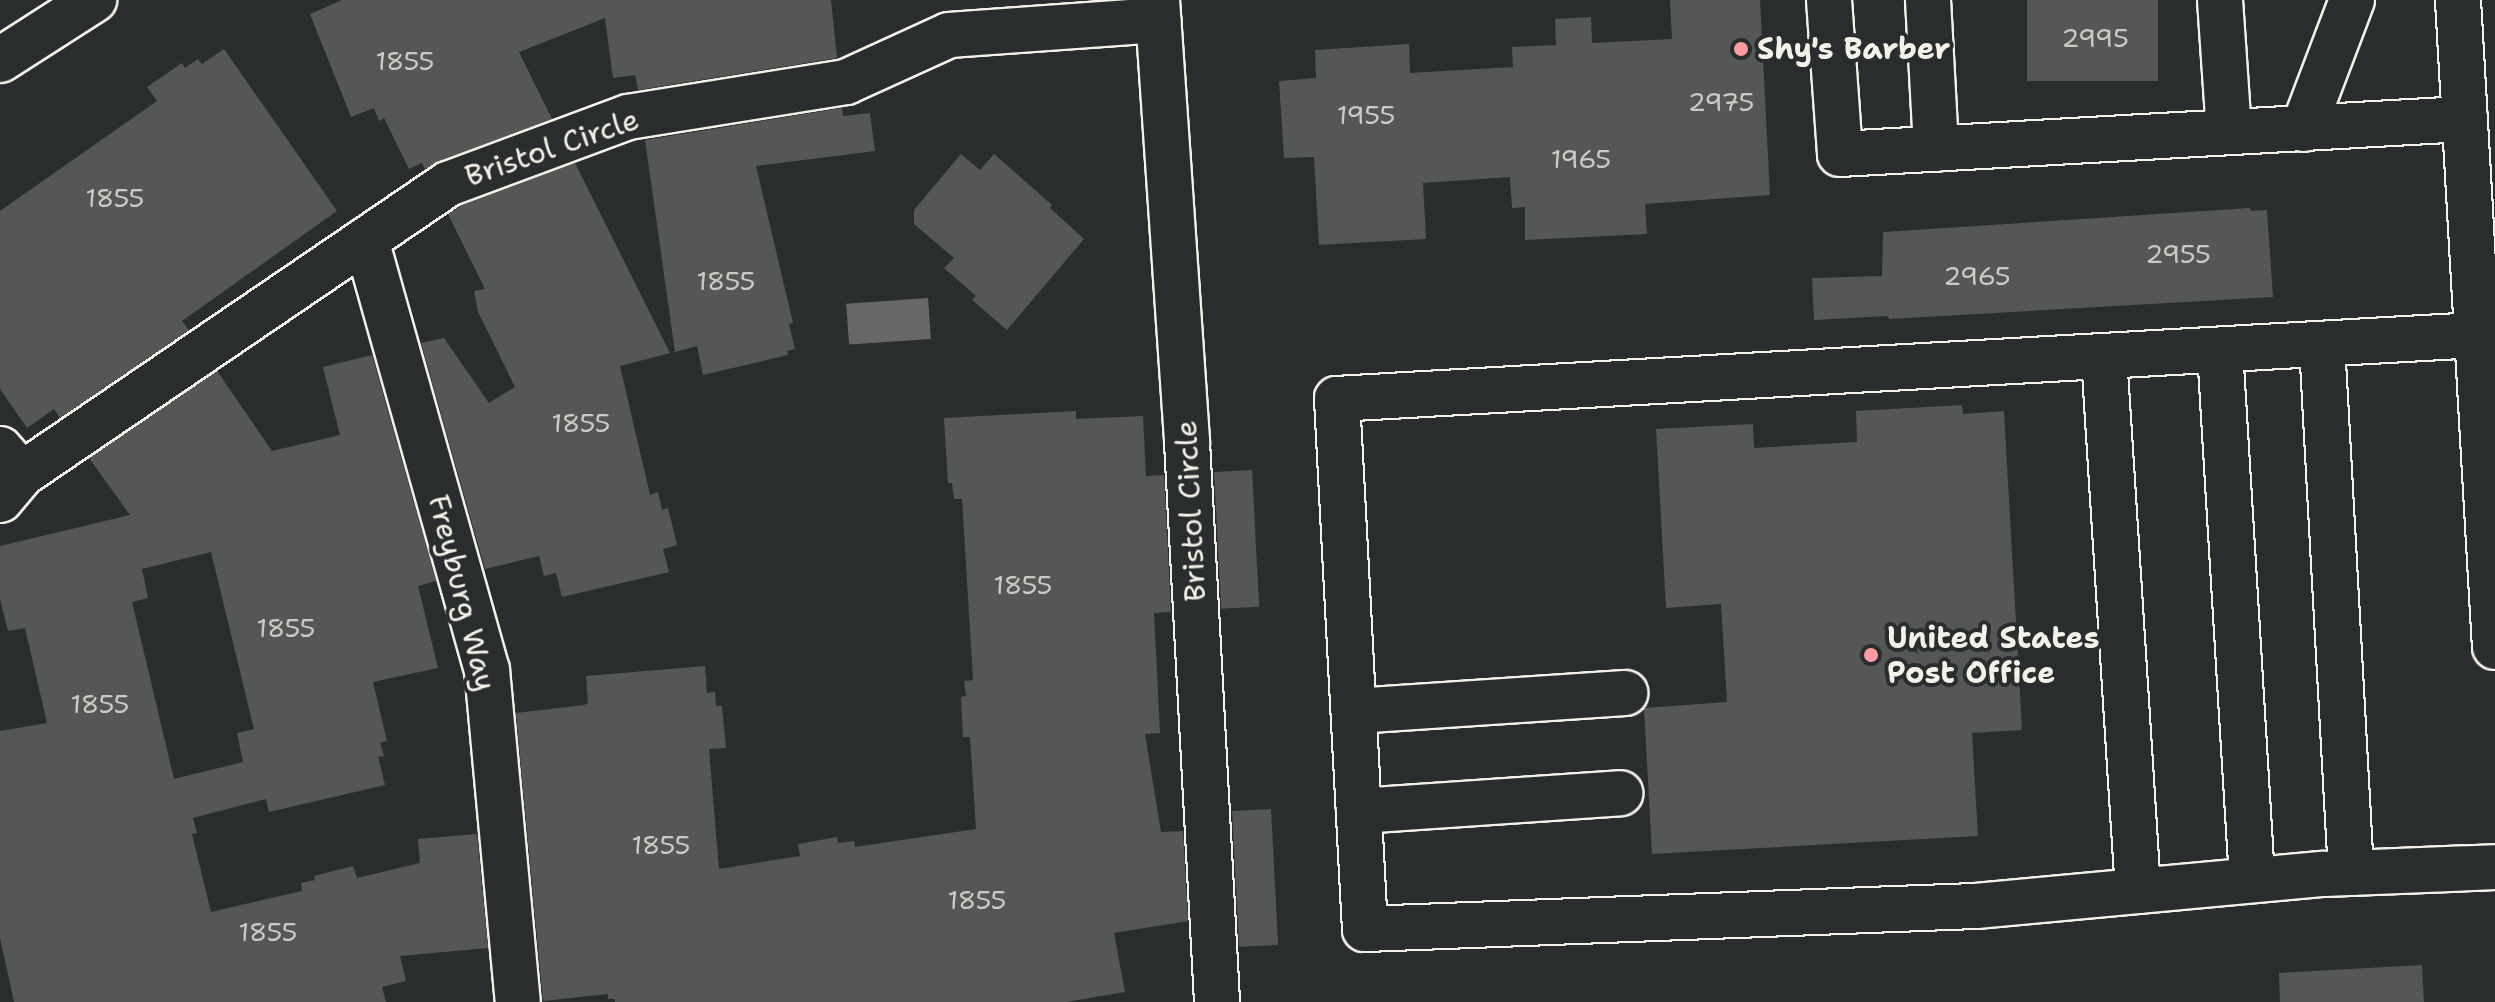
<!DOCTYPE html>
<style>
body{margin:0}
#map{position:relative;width:2495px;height:1002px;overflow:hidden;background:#2a2d2e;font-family:"Shantell Sans",sans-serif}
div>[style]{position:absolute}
.water>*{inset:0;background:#676866;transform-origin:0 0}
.building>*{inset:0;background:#555756;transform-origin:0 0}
.roads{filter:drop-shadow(2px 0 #f4f1e8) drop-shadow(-2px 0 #f4f1e8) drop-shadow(0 2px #f4f1e8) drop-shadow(0 -2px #f4f1e8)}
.minor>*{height:44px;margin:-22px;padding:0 22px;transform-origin:22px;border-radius:22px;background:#2a2d2e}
.major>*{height:44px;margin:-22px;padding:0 22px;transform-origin:22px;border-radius:22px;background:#2a2d2e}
.dots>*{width:22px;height:22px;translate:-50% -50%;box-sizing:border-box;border:4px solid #2a2d2e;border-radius:50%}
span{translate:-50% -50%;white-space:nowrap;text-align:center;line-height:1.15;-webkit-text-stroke:8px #2a2d2e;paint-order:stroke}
.number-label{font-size:26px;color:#cccac4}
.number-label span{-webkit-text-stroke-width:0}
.poi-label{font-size:30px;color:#f4f1e8;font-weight:700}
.left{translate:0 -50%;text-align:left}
.street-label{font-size:30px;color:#f4f1e8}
</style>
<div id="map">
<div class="water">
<i style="left:928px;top:298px;width:41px;height:82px;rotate:86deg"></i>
</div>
<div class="building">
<i style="clip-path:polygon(342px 0,831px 0,837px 58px,638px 90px,635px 75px,613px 78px,605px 18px,519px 52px,552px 119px,439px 161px,425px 169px,422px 163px,409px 169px,384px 118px,379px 121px,374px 108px,351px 117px,310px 14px)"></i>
<i style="clip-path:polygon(1670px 0,1760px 0,1770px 195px,1645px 204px,1647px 234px,1525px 240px,1525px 207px,1512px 208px,1510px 177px,1423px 183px,1426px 239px,1319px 245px,1314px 157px,1284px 158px,1279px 81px,1316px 78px,1315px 50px,1409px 44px,1410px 73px,1513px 67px,1512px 47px,1556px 45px,1555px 19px,1591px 17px,1592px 43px,1672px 39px)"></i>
<i style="left:2027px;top:0;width:131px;height:81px"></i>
<i style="clip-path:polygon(224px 49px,337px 211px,182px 321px,189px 330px,60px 418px,54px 409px,27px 428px,0 389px,0 211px,157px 101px,147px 87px,182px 63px,185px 68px,198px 59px,202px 64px)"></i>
<i style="clip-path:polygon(842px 108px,843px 116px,870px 113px,875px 151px,756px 166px,793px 323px,789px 324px,795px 349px,787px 351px,788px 355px,703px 375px,697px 346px,675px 352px,645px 140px)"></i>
<i style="clip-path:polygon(961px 154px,980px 170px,994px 154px,1052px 205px,1050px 208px,1084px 239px,1007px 330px,972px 300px,976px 296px,944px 268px,954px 258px,914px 224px,914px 210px)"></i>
<i style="clip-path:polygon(575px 163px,670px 353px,620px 366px,650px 495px,658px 492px,662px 510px,668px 508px,677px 545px,663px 549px,669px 572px,562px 597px,556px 573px,544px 576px,539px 556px,485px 569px,421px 343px,444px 338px,489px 403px,515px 387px,478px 312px,474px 291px,485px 289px,448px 214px,460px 206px)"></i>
<i style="clip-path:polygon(2250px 208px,2251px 211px,2267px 210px,2273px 297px,1889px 319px,1888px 316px,1814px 320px,1812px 278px,1882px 276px,1883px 232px)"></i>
<i style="clip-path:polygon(evenodd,372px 355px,436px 581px,418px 586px,438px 668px,373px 682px,387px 741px,380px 743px,384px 756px,378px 757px,385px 785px,269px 812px,266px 799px,193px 818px,197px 833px,192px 834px,211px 912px,302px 891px,301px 883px,315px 880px,314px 876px,353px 866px,357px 878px,420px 863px,418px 839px,477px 834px,488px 948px,400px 956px,406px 981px,382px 987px,386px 1002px,14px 1002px,0 938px,0 731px,47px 723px,25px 628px,8px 631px,0 599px,0 546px,130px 515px,89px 458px,217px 371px,272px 451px,340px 435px,323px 367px,372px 355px,211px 552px,254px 729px,237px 733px,243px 762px,174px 779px,132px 602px,148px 598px,142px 569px,211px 552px)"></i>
<i style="clip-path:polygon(1962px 405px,1963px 414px,2004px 411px,2022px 730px,1972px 733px,1978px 836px,1652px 854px,1644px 708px,1727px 702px,1721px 604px,1666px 608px,1656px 429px,1753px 424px,1754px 448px,1857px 442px,1856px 411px)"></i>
<i style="clip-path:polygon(1076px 411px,1076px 419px,1143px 416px,1146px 476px,1164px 475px,1171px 612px,1154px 613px,1160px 733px,1145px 734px,1161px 832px,1183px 831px,1188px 921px,1114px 933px,1125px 992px,1066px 1002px,615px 1002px,615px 999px,608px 999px,608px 994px,543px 1001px,516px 713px,584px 705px,588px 703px,586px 676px,705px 666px,707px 693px,715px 692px,716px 706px,722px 706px,726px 748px,709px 749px,719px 869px,800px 856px,798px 844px,837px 837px,838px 843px,854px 841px,855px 847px,976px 829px,970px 737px,963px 737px,961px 697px,966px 696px,964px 681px,973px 680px,962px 499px,954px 499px,952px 483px,948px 483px,944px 418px)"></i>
<i style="left:1252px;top:470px;width:137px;height:38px;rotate:87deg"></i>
<i style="left:1271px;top:809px;width:136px;height:39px;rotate:87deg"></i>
<i style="clip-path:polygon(2422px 965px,2424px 1002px,2280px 1002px,2279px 973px)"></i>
</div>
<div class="roads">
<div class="minor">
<i style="left:1157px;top:0;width:443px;rotate:86.1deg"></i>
<i style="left:1187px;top:442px;width:561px;rotate:86.93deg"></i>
<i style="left:1829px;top:0;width:154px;rotate:85.9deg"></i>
<i style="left:1840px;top:154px;width:626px;rotate:-3.21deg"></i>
<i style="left:1928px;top:0;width:149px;rotate:86.9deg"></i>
<i style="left:2220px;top:0;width:132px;rotate:86.1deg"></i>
<i style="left:2303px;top:129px;width:138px;rotate:-69.2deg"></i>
<i style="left:366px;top:240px;width:447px;rotate:74.3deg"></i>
<i style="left:487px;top:670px;width:333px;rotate:84.7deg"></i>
<i style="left:2477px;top:335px;width:1142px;rotate:176.79deg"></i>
<i style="left:1337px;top:399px;width:531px;rotate:86.98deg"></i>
<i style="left:1365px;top:929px;width:611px;rotate:-2.16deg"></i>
<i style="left:1976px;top:906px;width:349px;rotate:-5.3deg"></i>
<i style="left:2324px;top:874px;width:171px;rotate:-2.3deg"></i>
<i style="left:2322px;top:344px;width:530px;rotate:86.86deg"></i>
<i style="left:2220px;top:350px;width:531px;rotate:86.54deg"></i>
<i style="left:2104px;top:356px;width:536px;rotate:86.36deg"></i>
<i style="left:0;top:449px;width:33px;rotate:49deg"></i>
<i style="left:22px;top:474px;width:34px;rotate:130deg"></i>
<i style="left:22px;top:474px;width:515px;rotate:-34.25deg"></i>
<i style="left:448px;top:184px;width:192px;rotate:-20.4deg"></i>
<i style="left:628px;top:117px;width:221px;rotate:-9.1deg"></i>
<i style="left:846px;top:82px;width:113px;rotate:-24.5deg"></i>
<i style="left:949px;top:35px;width:210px;rotate:-4.1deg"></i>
<i style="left:1354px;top:711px;width:272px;rotate:-3.8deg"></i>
<i style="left:1359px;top:811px;width:262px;rotate:-3.9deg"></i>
</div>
<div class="major">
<i style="left:2458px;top:0;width:648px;rotate:86.73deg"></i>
<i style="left:0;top:60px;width:112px;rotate:-32.6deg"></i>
</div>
</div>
<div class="dots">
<i style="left:1741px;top:49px;background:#ff9aa2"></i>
<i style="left:1871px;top:655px;background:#ff9aa2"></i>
</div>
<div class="number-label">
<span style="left:2095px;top:38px">2995</span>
<span style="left:405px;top:61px">1855</span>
<span style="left:1721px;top:102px">2975</span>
<span style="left:1366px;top:115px">1955</span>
<span style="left:1581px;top:159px">1965</span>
<span style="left:115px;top:198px">1855</span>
<span style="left:2178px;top:254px">2955</span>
<span style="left:1977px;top:276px">2965</span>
<span style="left:726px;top:281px">1855</span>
<span style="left:581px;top:423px">1855</span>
<span style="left:1023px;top:585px">1855</span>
<span style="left:286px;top:628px">1855</span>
<span style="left:100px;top:704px">1855</span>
<span style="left:661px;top:845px">1855</span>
<span style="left:977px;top:900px">1855</span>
<span style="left:268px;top:932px">1855</span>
</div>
<div class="poi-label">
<span class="left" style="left:1757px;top:49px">Shy's Barber</span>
<span class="left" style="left:1887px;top:655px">United States<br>Post Office</span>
</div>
<div class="street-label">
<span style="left:552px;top:148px;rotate:-19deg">Bristol Circle</span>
<span style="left:1191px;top:511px;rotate:-93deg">Bristol Circle</span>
<span style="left:462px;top:593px;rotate:76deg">Freyburg Way</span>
</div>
</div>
